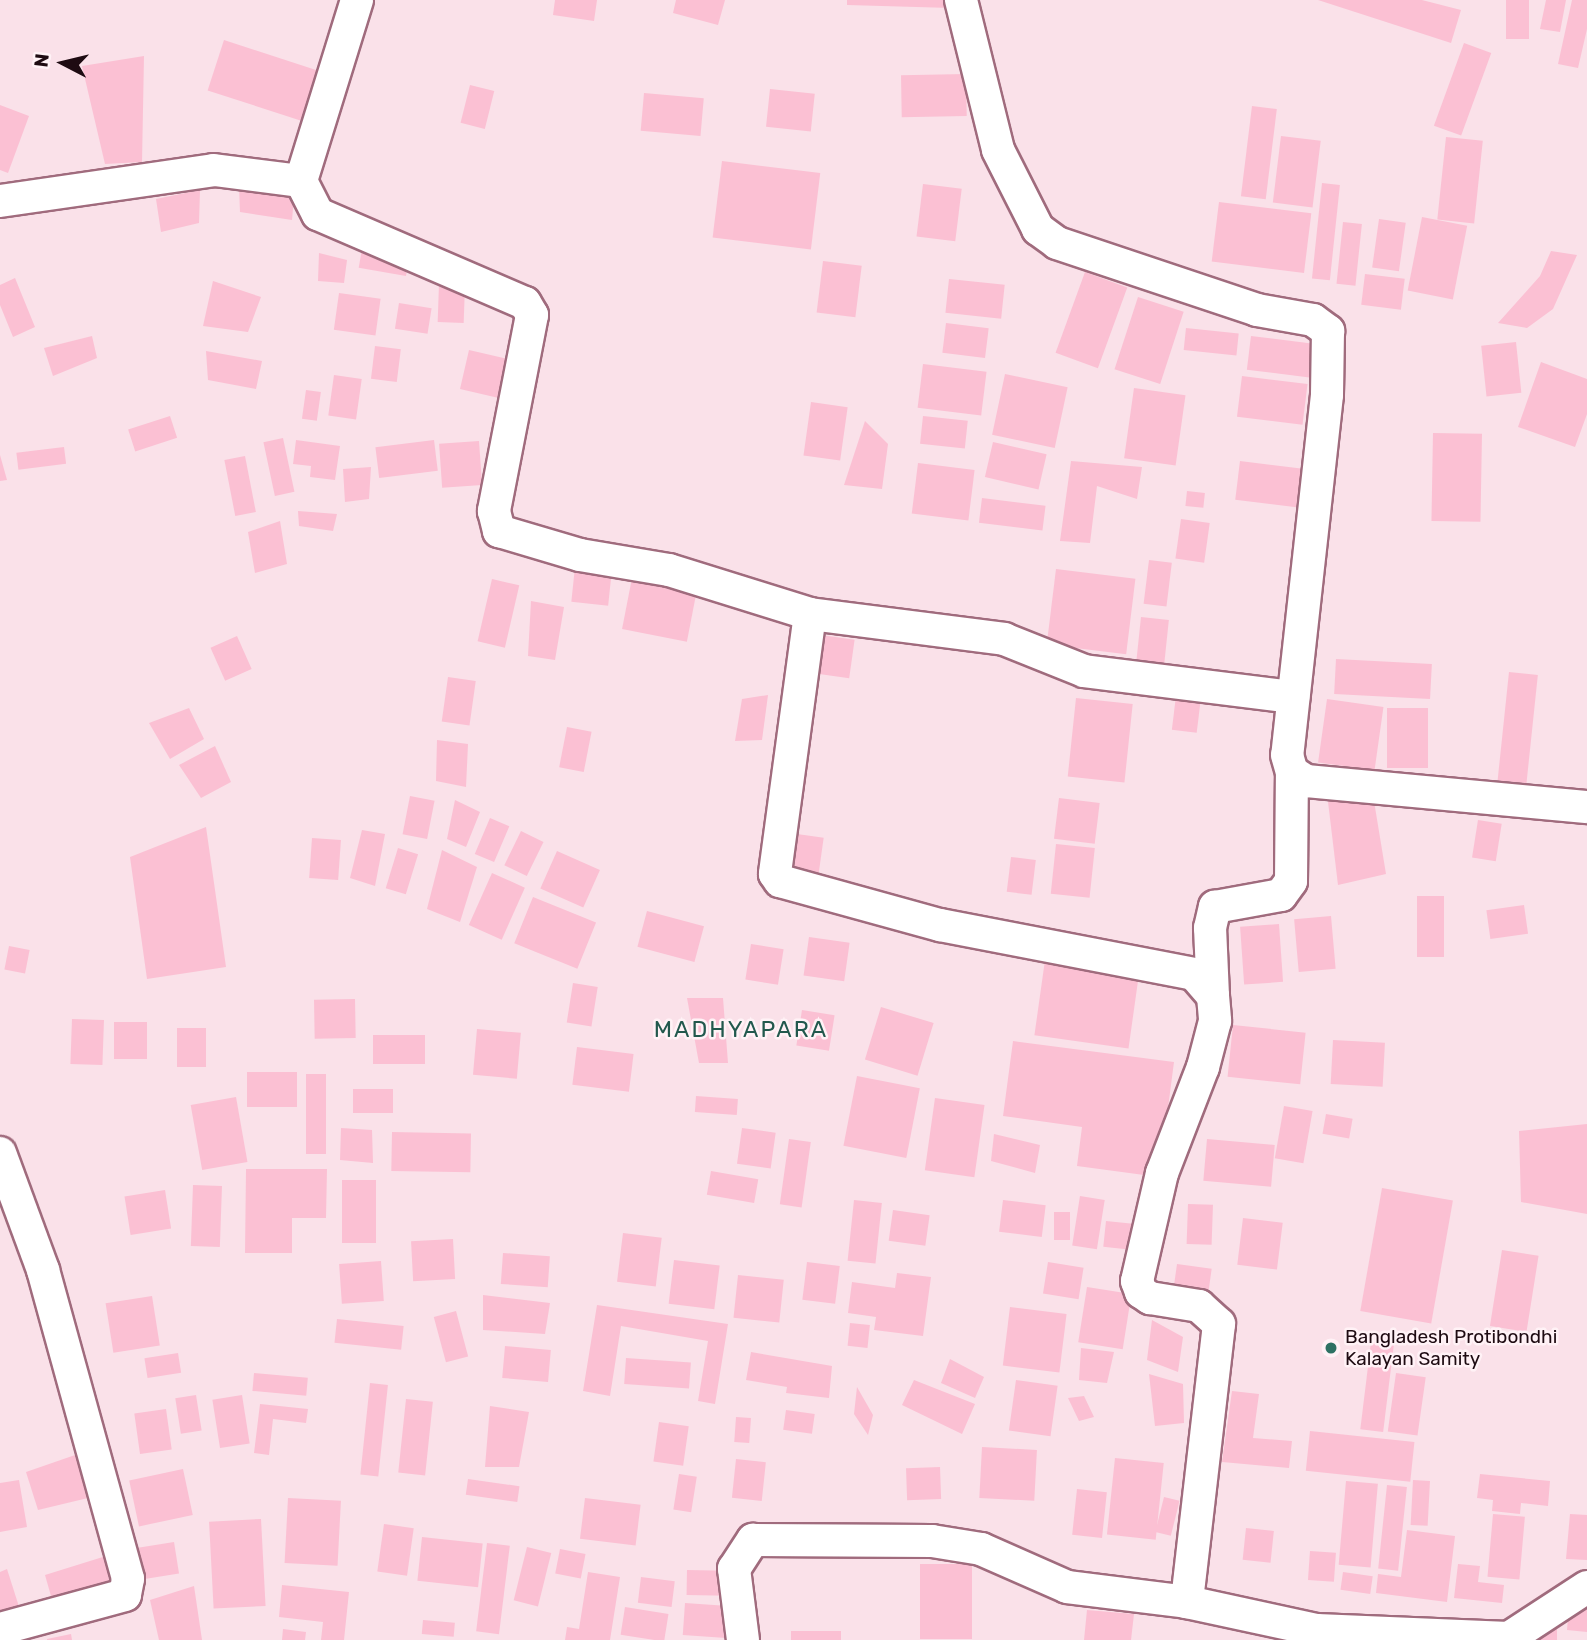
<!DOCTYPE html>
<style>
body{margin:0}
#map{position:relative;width:1587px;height:1640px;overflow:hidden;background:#fae1e9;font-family:Rubik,sans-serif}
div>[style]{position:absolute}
.building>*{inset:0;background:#fbc0d3;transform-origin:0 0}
.roads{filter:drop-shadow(2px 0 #a06b7d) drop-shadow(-2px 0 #a06b7d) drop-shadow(0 2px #a06b7d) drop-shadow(0 -2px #a06b7d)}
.street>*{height:32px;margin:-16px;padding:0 16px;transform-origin:16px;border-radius:16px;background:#fff}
.dots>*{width:19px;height:19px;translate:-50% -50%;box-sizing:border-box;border:4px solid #fff2f6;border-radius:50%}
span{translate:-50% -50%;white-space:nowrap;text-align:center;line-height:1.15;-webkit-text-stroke:5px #fff2f6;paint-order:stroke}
.poi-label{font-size:19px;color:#1e0b12}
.left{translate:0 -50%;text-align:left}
.quarter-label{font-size:23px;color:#22584d;letter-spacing:2px}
.north{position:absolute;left:28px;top:28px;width:70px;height:70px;-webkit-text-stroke:5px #fff2f6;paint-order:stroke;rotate:277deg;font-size:19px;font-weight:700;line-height:28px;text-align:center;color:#1e0b12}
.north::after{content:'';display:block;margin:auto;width:24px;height:32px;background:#1e0b12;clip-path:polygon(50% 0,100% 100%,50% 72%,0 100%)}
</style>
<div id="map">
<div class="building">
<i style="clip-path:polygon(555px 0,597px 0,594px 21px,553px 15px)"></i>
<i style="clip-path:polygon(676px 0,725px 0,718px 25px,673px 13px)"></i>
<i style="clip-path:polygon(847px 0,949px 0,951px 8px,847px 5px)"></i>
<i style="clip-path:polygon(1318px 0,1422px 0,1461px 10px,1451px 43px)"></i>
<i style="left:1506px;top:0;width:23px;height:39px"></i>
<i style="clip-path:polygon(1546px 0,1566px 0,1560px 32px,1540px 29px)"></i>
<i style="clip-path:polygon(1572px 0,1587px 0,1587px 29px,1578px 68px,1558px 64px)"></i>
<i style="left:224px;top:40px;width:104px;height:53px;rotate:18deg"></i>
<i style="left:1464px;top:43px;width:29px;height:88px;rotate:20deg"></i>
<i style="clip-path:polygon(144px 56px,142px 162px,105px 164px,82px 66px)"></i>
<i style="left:966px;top:74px;width:42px;height:65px;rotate:89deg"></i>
<i style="left:470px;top:85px;width:25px;height:39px;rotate:14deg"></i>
<i style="left:770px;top:89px;width:45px;height:38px;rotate:6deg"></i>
<i style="left:644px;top:93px;width:60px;height:38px;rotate:5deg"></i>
<i style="clip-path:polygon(0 105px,29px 116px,8px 173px,0 170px)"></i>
<i style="left:1252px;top:106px;width:25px;height:91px;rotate:7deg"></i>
<i style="left:1281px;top:136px;width:40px;height:67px;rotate:7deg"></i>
<i style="left:1446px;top:137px;width:37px;height:83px;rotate:6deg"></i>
<i style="left:722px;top:161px;width:99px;height:77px;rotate:7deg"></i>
<i style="left:1322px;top:183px;width:18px;height:96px;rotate:6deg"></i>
<i style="left:923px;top:184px;width:39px;height:53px;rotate:7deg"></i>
<i style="clip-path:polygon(239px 186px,294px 197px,292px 220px,240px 212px)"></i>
<i style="clip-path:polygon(200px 190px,199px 223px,161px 232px,156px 199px)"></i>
<i style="left:1219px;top:202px;width:93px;height:60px;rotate:7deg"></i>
<i style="left:1422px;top:217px;width:46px;height:75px;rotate:11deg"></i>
<i style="left:1379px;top:219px;width:27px;height:49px;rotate:8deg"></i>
<i style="left:1343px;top:222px;width:19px;height:62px;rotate:6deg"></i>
<i style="left:362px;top:249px;width:48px;height:19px;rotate:10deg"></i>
<i style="clip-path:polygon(1551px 251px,1577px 255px,1553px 309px,1527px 328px,1498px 323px,1540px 276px)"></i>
<i style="clip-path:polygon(319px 253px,347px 260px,344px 283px,318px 281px)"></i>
<i style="left:823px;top:261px;width:39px;height:52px;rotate:7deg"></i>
<i style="left:1085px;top:272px;width:45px;height:86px;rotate:20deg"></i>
<i style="left:1365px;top:274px;width:40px;height:31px;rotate:7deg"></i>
<i style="clip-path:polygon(15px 278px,35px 327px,13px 337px,0 305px,0 285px)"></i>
<i style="left:949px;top:279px;width:56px;height:34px;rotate:6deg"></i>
<i style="clip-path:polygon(213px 281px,261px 297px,248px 332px,203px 326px)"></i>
<i style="left:439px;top:284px;width:26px;height:38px;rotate:2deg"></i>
<i style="left:339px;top:293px;width:42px;height:37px;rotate:8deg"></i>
<i style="left:1138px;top:297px;width:48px;height:76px;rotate:18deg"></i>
<i style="left:399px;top:303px;width:33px;height:26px;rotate:9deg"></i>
<i style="left:946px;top:323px;width:43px;height:30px;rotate:7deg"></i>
<i style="left:1186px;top:328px;width:53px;height:22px;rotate:6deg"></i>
<i style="clip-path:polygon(92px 336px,97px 358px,53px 376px,44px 348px)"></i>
<i style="left:1251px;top:336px;width:65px;height:34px;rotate:7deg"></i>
<i style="left:1516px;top:342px;width:51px;height:35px;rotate:84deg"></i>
<i style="left:375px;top:346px;width:26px;height:33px;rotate:7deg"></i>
<i style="left:469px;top:350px;width:43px;height:40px;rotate:13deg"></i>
<i style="clip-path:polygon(206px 351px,262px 361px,256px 389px,208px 380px)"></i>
<i style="clip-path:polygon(1541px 362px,1587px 379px,1587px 414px,1575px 447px,1518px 427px)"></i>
<i style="left:923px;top:364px;width:64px;height:44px;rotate:7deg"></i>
<i style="left:1005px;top:374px;width:64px;height:62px;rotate:12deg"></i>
<i style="left:334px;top:375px;width:28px;height:41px;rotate:8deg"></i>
<i style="left:1242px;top:376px;width:66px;height:41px;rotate:7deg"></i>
<i style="left:1134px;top:388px;width:52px;height:71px;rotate:8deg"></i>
<i style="left:306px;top:390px;width:15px;height:29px;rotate:8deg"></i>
<i style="left:811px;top:402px;width:37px;height:54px;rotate:8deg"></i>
<i style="left:170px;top:416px;width:23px;height:44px;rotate:72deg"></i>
<i style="left:923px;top:416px;width:45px;height:28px;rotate:6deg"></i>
<i style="clip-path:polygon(865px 421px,888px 444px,882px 489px,844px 485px)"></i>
<i style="left:1433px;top:433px;width:49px;height:88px;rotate:1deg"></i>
<i style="left:283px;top:438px;width:55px;height:20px;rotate:78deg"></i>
<i style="clip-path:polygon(296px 440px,340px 446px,335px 480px,310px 477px,311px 466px,293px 464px)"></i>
<i style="left:434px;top:440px;width:31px;height:59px;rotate:83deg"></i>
<i style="left:479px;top:441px;width:44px;height:40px;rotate:86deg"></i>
<i style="left:993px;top:442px;width:55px;height:36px;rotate:13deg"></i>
<i style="left:64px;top:447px;width:17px;height:48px;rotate:83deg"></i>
<i style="clip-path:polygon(0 455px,7px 480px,0 481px)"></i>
<i style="left:245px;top:456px;width:57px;height:21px;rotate:79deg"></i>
<i style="clip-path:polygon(1071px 461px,1142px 467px,1137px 499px,1097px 486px,1090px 543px,1060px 541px)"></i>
<i style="left:1240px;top:461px;width:78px;height:39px;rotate:7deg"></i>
<i style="left:918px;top:463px;width:57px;height:51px;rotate:7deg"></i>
<i style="clip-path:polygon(371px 467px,369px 499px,345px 502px,343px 469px)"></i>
<i style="left:1187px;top:491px;width:18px;height:15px;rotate:6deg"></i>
<i style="left:982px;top:498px;width:64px;height:25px;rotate:7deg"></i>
<i style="clip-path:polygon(298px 511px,337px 514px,333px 531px,299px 526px)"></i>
<i style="left:1181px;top:519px;width:29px;height:40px;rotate:8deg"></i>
<i style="clip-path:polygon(280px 521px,287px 564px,255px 573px,248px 532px)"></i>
<i style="left:1149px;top:560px;width:23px;height:44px;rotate:7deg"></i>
<i style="left:575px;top:567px;width:37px;height:35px;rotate:6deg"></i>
<i style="left:1056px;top:569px;width:80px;height:76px;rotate:7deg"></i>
<i style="left:632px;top:578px;width:66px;height:52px;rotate:11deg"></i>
<i style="left:492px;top:579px;width:28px;height:64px;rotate:13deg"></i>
<i style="clip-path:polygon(531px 601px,564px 607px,555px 660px,528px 656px)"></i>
<i style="left:1141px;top:617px;width:28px;height:47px;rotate:6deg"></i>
<i style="left:814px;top:634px;width:41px;height:39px;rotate:8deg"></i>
<i style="left:237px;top:636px;width:36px;height:29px;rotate:66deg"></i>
<i style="left:1336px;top:659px;width:96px;height:35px;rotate:3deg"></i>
<i style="left:1509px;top:672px;width:29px;height:119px;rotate:6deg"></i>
<i style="left:448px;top:677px;width:28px;height:45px;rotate:8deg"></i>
<i style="clip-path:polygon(768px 695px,762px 740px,735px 741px,742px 699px)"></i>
<i style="left:1176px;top:696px;width:25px;height:34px;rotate:7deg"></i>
<i style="left:1076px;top:698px;width:57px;height:79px;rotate:6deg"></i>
<i style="left:1327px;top:699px;width:57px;height:64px;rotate:8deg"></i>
<i style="clip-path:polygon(189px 708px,204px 739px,170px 759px,149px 723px)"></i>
<i style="left:1387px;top:708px;width:41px;height:60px"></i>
<i style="left:567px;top:727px;width:25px;height:41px;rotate:11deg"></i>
<i style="clip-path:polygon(437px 740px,468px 744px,466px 787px,436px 781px)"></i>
<i style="clip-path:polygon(215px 746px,231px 782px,201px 798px,179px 765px)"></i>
<i style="clip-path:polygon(1326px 785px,1372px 789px,1386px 874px,1338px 885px)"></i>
<i style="left:410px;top:796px;width:25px;height:39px;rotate:11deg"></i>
<i style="left:1059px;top:798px;width:41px;height:41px;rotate:7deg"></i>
<i style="clip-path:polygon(455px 800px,480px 812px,466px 847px,447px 839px)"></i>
<i style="left:490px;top:818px;width:21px;height:39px;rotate:23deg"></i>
<i style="left:1478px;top:820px;width:24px;height:38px;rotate:9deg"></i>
<i style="clip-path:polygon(206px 827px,226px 967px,147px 979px,130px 857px)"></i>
<i style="clip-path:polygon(362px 830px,385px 834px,375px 886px,350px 878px)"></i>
<i style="left:521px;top:831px;width:25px;height:38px;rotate:26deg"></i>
<i style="left:790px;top:833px;width:34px;height:36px;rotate:8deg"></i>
<i style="left:312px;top:838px;width:29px;height:40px;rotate:4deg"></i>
<i style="left:1056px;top:844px;width:39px;height:50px;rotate:6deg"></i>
<i style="left:398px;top:848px;width:21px;height:42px;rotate:17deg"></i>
<i style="clip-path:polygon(442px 850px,477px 867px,460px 922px,427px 909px)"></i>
<i style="left:557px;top:851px;width:47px;height:41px;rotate:24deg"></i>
<i style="left:1011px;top:857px;width:25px;height:35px;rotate:7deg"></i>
<i style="left:492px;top:873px;width:36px;height:57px;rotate:24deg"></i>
<i style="left:1417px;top:896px;width:27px;height:61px"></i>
<i style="left:533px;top:897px;width:68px;height:50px;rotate:22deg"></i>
<i style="left:1524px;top:905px;width:29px;height:38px;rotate:82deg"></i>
<i style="left:647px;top:911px;width:59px;height:37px;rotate:15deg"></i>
<i style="left:1331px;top:916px;width:53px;height:37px;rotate:85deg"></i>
<i style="left:1279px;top:924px;width:58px;height:39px;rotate:86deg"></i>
<i style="left:809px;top:937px;width:41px;height:39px;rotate:8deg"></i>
<i style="left:751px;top:944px;width:33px;height:36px;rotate:9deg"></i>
<i style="left:9px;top:946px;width:21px;height:24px;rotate:11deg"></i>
<i style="left:1045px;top:960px;width:95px;height:76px;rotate:8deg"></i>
<i style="left:573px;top:983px;width:25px;height:40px;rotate:9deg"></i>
<i style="clip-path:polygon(687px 998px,723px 998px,728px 1063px,699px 1063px)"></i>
<i style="left:355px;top:999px;width:39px;height:41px;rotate:89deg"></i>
<i style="left:881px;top:1007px;width:55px;height:55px;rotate:17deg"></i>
<i style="left:802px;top:1010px;width:33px;height:36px;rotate:9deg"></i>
<i style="left:72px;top:1019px;width:32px;height:45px;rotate:2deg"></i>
<i style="left:114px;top:1022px;width:33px;height:37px"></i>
<i style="left:1233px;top:1025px;width:73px;height:52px;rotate:6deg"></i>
<i style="left:177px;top:1028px;width:29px;height:39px"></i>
<i style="left:477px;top:1029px;width:44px;height:46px;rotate:5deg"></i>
<i style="left:373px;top:1035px;width:52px;height:29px"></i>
<i style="left:1333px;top:1040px;width:52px;height:44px;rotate:3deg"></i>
<i style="clip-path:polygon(1013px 1041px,1174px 1062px,1159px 1177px,1077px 1166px,1082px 1127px,1003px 1116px)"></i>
<i style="left:577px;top:1047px;width:57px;height:38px;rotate:7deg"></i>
<i style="left:247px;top:1072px;width:50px;height:35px"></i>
<i style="left:306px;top:1074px;width:20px;height:80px"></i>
<i style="left:857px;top:1076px;width:64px;height:71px;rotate:11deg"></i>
<i style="left:393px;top:1089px;width:24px;height:40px;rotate:90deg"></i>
<i style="left:696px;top:1096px;width:42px;height:16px;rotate:4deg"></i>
<i style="left:236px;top:1097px;width:66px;height:46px;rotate:80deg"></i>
<i style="left:935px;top:1098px;width:50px;height:73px;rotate:8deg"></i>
<i style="left:1284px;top:1106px;width:29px;height:53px;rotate:10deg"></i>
<i style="left:1326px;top:1114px;width:27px;height:20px;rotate:10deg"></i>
<i style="clip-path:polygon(1587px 1124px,1587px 1214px,1521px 1202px,1519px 1131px)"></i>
<i style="clip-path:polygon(341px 1128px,372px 1130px,373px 1163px,340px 1160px)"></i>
<i style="left:742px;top:1128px;width:34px;height:36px;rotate:8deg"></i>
<i style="left:392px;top:1132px;width:79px;height:39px;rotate:1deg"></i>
<i style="clip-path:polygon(994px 1134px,1040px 1145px,1035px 1173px,991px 1161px)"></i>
<i style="left:789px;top:1139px;width:22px;height:66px;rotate:8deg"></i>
<i style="left:1207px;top:1139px;width:68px;height:42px;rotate:5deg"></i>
<i style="clip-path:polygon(246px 1169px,327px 1169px,326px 1218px,292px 1218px,292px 1253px,245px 1253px)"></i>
<i style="left:711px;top:1171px;width:48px;height:24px;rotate:10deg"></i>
<i style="left:342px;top:1180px;width:34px;height:63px"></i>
<i style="left:193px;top:1185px;width:29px;height:61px;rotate:2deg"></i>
<i style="left:1382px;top:1188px;width:72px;height:125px;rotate:10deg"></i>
<i style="left:165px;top:1190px;width:39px;height:41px;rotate:81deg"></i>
<i style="left:1080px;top:1196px;width:25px;height:50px;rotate:9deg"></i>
<i style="left:854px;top:1200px;width:28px;height:61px;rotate:6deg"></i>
<i style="left:1003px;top:1200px;width:43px;height:32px;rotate:7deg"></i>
<i style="left:1188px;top:1204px;width:25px;height:40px;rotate:2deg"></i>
<i style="left:893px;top:1210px;width:37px;height:31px;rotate:8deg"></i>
<i style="left:1054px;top:1212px;width:16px;height:28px"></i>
<i style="left:1243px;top:1218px;width:40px;height:47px;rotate:7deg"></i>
<i style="left:1106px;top:1221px;width:37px;height:26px;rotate:6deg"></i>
<i style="left:623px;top:1233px;width:39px;height:49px;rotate:7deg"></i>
<i style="left:453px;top:1239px;width:40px;height:42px;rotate:87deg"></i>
<i style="left:1502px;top:1250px;width:37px;height:77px;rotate:9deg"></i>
<i style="left:503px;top:1253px;width:47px;height:31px;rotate:4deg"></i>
<i style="left:674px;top:1260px;width:46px;height:44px;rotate:7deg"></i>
<i style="left:381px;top:1261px;width:40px;height:42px;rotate:86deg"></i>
<i style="left:807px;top:1262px;width:33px;height:38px;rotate:7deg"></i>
<i style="left:1048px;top:1262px;width:36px;height:32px;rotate:9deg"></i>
<i style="left:1177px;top:1264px;width:35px;height:35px;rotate:8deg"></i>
<i style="clip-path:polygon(897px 1273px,931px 1277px,923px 1336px,874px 1330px,876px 1317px,848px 1313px,852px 1282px,895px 1288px)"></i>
<i style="left:738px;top:1275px;width:46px;height:43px;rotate:6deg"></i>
<i style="left:1087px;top:1287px;width:45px;height:56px;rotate:9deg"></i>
<i style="clip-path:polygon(483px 1295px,550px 1303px,545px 1334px,483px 1330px)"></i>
<i style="left:152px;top:1296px;width:50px;height:47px;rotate:81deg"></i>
<i style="clip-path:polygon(597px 1305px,728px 1324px,715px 1404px,698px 1401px,708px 1341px,621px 1326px,610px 1396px,583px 1391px)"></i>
<i style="left:1010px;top:1307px;width:57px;height:59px;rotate:7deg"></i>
<i style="left:456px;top:1311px;width:47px;height:23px;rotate:75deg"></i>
<i style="left:337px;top:1319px;width:67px;height:24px;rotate:6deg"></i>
<i style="clip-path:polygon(1152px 1320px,1183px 1337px,1178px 1372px,1147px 1360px)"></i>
<i style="left:850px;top:1323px;width:20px;height:23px;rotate:6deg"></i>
<i style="left:1372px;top:1334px;width:23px;height:96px;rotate:7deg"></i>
<i style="left:505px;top:1346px;width:46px;height:32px;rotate:5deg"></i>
<i style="clip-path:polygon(1081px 1348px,1114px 1352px,1107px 1383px,1079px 1380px)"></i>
<i style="clip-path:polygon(751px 1352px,832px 1366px,829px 1398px,786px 1393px,787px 1387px,746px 1380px)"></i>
<i style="left:178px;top:1353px;width:20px;height:34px;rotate:81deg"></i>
<i style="left:626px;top:1358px;width:65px;height:26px;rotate:4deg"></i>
<i style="clip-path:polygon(950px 1359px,984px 1377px,975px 1398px,941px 1383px)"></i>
<i style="left:254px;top:1373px;width:54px;height:18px;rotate:5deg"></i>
<i style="left:1396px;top:1373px;width:30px;height:59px;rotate:8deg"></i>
<i style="clip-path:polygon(1149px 1374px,1183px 1384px,1184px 1423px,1155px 1426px)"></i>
<i style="clip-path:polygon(914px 1380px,975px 1404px,962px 1434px,902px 1405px)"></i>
<i style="left:1016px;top:1380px;width:42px;height:51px;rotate:8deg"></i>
<i style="left:370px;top:1383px;width:18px;height:92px;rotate:6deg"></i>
<i style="clip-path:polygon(857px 1387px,873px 1415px,868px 1435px,854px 1414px)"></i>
<i style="clip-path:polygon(1232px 1391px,1259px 1394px,1253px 1438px,1292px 1441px,1289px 1468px,1222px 1462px)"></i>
<i style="left:196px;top:1395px;width:36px;height:21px;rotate:81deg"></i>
<i style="left:242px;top:1395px;width:49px;height:30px;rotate:81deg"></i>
<i style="clip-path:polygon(1084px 1396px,1094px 1417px,1079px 1421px,1068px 1398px)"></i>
<i style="left:406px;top:1399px;width:27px;height:74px;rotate:6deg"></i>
<i style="clip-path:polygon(260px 1404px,308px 1409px,306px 1423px,273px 1419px,269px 1455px,254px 1453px)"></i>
<i style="clip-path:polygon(490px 1406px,529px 1412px,519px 1467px,485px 1467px)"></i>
<i style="left:166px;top:1409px;width:41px;height:32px;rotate:82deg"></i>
<i style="left:786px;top:1410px;width:29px;height:20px;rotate:8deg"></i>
<i style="left:736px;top:1417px;width:15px;height:25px;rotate:4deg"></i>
<i style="left:659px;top:1422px;width:30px;height:40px;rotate:8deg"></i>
<i style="left:1310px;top:1431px;width:105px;height:40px;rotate:6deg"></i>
<i style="left:982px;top:1447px;width:55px;height:51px;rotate:3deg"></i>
<i style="clip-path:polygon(78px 1454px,88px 1498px,38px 1510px,26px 1472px)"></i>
<i style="left:1115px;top:1458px;width:49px;height:77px;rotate:6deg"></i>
<i style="left:736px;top:1459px;width:30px;height:39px;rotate:6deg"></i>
<i style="left:940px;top:1467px;width:32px;height:34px;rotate:88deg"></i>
<i style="left:183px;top:1469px;width:47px;height:55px;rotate:78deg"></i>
<i style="left:679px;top:1474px;width:18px;height:36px;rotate:9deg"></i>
<i style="clip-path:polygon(1480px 1474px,1550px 1481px,1548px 1506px,1521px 1503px,1520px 1514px,1492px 1511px,1493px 1500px,1477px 1498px)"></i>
<i style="left:468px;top:1479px;width:52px;height:16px;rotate:8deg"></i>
<i style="clip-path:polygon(19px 1480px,27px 1527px,0 1532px,0 1483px)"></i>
<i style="left:1413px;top:1480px;width:17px;height:45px;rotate:3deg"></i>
<i style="left:1346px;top:1481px;width:32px;height:84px;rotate:5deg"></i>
<i style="left:1387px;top:1485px;width:20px;height:84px;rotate:6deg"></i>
<i style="left:1077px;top:1489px;width:30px;height:46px;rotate:6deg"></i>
<i style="left:1164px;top:1497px;width:16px;height:36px;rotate:14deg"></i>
<i style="left:288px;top:1498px;width:53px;height:65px;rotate:3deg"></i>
<i style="left:585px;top:1498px;width:56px;height:41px;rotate:7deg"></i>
<i style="left:1493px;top:1514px;width:32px;height:63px;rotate:5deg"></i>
<i style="clip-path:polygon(1570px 1514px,1587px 1515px,1587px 1560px,1566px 1559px)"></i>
<i style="left:261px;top:1519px;width:87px;height:52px;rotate:87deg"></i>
<i style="left:384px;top:1524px;width:30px;height:48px;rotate:8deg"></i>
<i style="left:1246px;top:1528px;width:28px;height:32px;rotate:6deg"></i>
<i style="clip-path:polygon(1407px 1530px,1455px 1536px,1447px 1602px,1376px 1593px,1378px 1574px,1401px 1577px)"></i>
<i style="left:422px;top:1537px;width:61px;height:44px;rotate:6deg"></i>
<i style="left:174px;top:1542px;width:32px;height:38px;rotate:81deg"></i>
<i style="left:487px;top:1543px;width:23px;height:89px;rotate:7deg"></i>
<i style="left:527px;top:1547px;width:25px;height:55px;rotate:14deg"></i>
<i style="left:560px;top:1549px;width:26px;height:25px;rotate:11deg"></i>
<i style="left:1310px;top:1551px;width:26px;height:29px;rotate:4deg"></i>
<i style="clip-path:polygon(106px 1556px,110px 1588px,55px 1610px,45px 1575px)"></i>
<i style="left:920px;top:1564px;width:52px;height:75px"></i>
<i style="clip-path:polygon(1458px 1564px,1480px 1566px,1478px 1582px,1504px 1585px,1502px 1603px,1454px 1598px)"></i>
<i style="clip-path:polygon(7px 1569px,21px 1613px,0 1621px,0 1572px)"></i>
<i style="left:687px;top:1570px;width:40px;height:25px;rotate:1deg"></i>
<i style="clip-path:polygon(588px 1572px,620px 1577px,610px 1640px,565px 1640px,567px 1627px,579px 1629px)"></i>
<i style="left:1343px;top:1572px;width:30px;height:18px;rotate:8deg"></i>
<i style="left:641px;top:1577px;width:34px;height:26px;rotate:7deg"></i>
<i style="clip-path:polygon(282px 1585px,349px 1592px,344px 1640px,321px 1640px,323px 1622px,279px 1617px)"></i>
<i style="clip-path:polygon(194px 1586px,202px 1640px,159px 1640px,150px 1600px)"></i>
<i style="left:685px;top:1603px;width:47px;height:32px;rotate:4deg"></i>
<i style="clip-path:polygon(1569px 1606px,1587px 1609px,1587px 1632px,1567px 1630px)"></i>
<i style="left:625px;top:1607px;width:44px;height:28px;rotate:9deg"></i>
<i style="clip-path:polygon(1087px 1610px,1134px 1614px,1131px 1640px,1084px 1640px)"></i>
<i style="left:423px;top:1620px;width:32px;height:14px;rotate:5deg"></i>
<i style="clip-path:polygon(283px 1629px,306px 1632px,305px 1640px,282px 1640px)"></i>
<i style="left:1536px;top:1629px;width:21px;height:11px"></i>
<i style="left:841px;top:1631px;width:9px;height:50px;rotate:90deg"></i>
<i style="clip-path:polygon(71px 1634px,72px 1640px,47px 1640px,47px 1639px)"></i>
</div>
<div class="roads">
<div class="street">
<i style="left:357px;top:0;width:189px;rotate:107.2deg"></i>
<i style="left:301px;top:181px;width:37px;rotate:63deg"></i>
<i style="left:318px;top:214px;width:225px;rotate:23.3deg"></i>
<i style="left:525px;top:303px;width:14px;rotate:60deg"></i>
<i style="left:532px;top:315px;width:200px;rotate:101deg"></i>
<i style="left:494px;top:511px;width:21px;rotate:76deg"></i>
<i style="left:499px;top:531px;width:84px;rotate:16.5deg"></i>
<i style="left:580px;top:555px;width:90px;rotate:9.6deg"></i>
<i style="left:669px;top:570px;width:148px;rotate:17.3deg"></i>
<i style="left:810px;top:614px;width:262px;rotate:97.7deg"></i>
<i style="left:775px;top:874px;width:9px;rotate:54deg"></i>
<i style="left:780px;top:881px;width:166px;rotate:15.4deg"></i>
<i style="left:940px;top:925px;width:259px;rotate:10.9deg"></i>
<i style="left:1194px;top:974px;width:29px;rotate:49deg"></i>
<i style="left:1213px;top:996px;width:25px;rotate:85deg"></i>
<i style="left:1215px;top:1021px;width:48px;rotate:104.6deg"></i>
<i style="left:1203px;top:1067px;width:114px;rotate:111.1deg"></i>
<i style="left:1162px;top:1173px;width:111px;rotate:103deg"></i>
<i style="left:1137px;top:1281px;width:12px;rotate:70deg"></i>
<i style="left:1141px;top:1292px;width:11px;rotate:34deg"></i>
<i style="left:1150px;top:1298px;width:50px;rotate:9.3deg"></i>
<i style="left:1199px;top:1306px;width:27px;rotate:42deg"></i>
<i style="left:1219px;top:1324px;width:280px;rotate:96.6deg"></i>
<i style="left:961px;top:0;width:154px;rotate:76.1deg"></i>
<i style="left:998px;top:150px;width:89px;rotate:63.1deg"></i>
<i style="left:1038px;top:229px;width:24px;rotate:36deg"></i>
<i style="left:1057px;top:243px;width:211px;rotate:18.5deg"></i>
<i style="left:1257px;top:310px;width:57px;rotate:10.1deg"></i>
<i style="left:1313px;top:320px;width:19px;rotate:36deg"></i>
<i style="left:1328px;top:331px;width:64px;rotate:90.9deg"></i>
<i style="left:1327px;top:395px;width:362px;rotate:96.3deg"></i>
<i style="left:1287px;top:755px;width:18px;rotate:74deg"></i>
<i style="left:1292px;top:772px;width:17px;rotate:33deg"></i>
<i style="left:1306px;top:781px;width:282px;rotate:5.3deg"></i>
<i style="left:0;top:201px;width:216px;rotate:-8.2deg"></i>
<i style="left:214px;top:170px;width:88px;rotate:7.2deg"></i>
<i style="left:810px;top:614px;width:196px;rotate:7.3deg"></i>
<i style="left:1004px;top:639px;width:86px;rotate:21.8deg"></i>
<i style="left:1084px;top:671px;width:211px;rotate:7.1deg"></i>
<i style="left:1213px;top:996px;width:68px;rotate:-92.5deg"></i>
<i style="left:1210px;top:928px;width:22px;rotate:-77deg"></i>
<i style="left:1215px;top:907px;width:67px;rotate:-10.3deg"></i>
<i style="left:1281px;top:895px;width:17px;rotate:-54deg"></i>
<i style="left:1291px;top:881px;width:109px;rotate:-89.5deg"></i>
<i style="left:0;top:1153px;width:125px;rotate:69.8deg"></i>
<i style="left:43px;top:1270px;width:320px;rotate:74.6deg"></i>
<i style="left:128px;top:1579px;width:16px;rotate:101deg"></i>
<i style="left:125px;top:1595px;width:130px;rotate:164.8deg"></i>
<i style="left:743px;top:1640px;width:72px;rotate:-97.2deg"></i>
<i style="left:734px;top:1569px;width:35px;rotate:-57deg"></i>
<i style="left:753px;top:1540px;width:179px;rotate:0.3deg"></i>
<i style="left:932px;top:1541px;width:50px;rotate:9.3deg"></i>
<i style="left:981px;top:1549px;width:94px;rotate:23.8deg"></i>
<i style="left:1067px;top:1587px;width:121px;rotate:7.1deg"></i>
<i style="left:1187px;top:1602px;width:133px;rotate:12.2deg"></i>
<i style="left:1317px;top:1630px;width:192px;rotate:2.4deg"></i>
<i style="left:1509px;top:1638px;width:93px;rotate:-33.2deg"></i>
</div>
</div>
<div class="dots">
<i style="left:1331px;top:1348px;background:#2d7163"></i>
</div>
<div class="poi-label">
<span class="left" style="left:1345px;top:1348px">Bangladesh Protibondhi<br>Kalayan Samity</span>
</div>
<div class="quarter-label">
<span style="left:741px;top:1029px">MADHYAPARA</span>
</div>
<div class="north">N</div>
</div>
